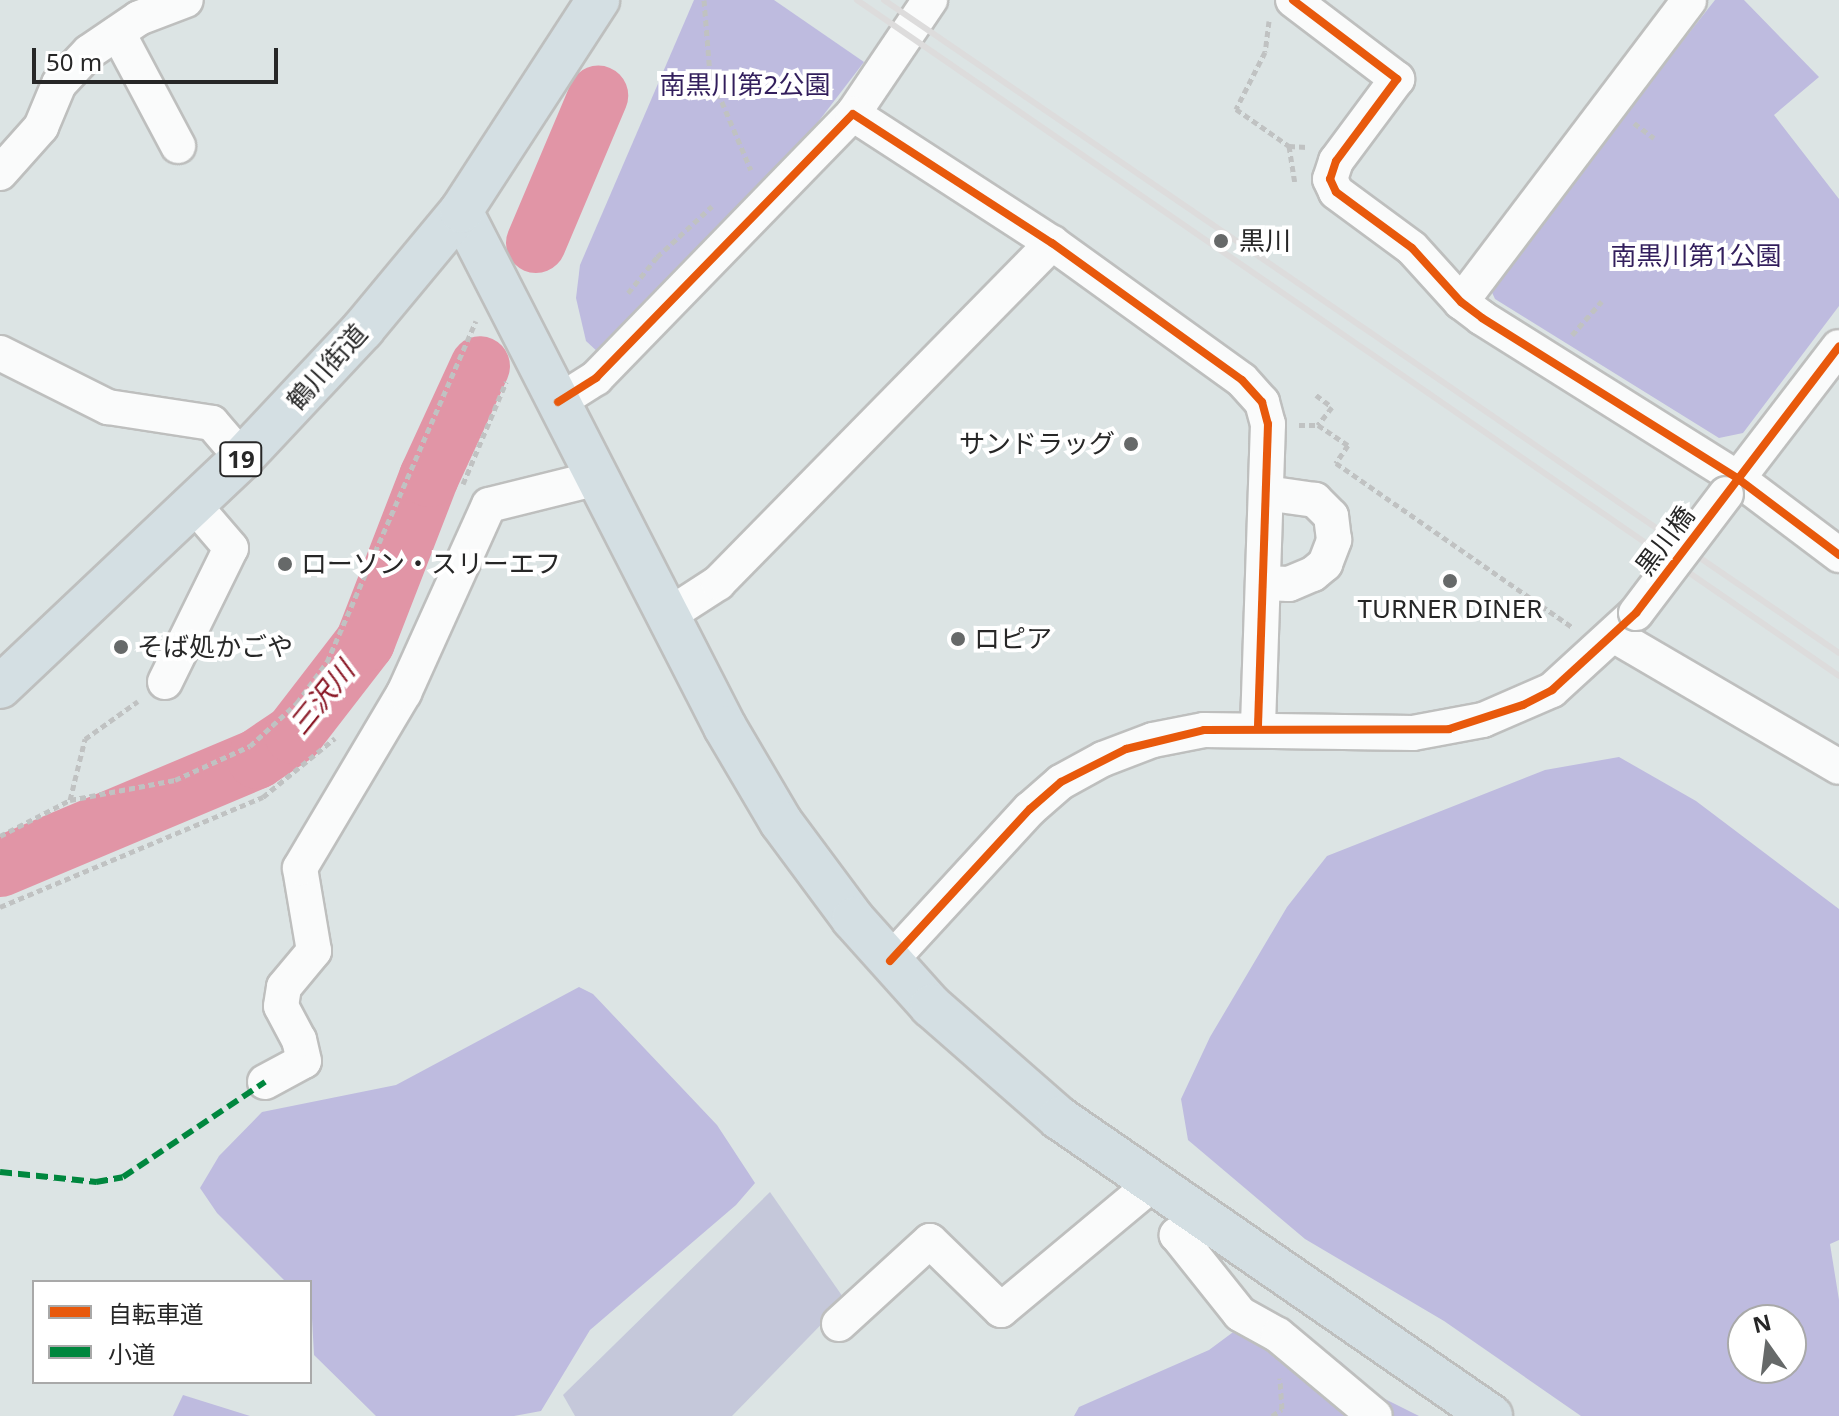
<!DOCTYPE html>
<meta charset="utf-8">
<style>
body{margin:0}
#map{position:relative;width:1839px;height:1416px;overflow:hidden;background:#dce4e4;font-family:"Noto Sans","Noto Sans JP",sans-serif}
div>[style]{position:absolute}
.green>*{inset:0;background:#bebbdf}
.cemetery>*{inset:0;background:#c5c8da}
.river>*{height:60px;margin:-30px;padding:0 30px;transform-origin:30px;border-radius:30px;background:#e195a6}
.path>*{height:5px;margin-top:-2.5px;transform-origin:0;background:repeating-linear-gradient(90deg,#c0c2c2 0 6px,transparent 0 10px)}
.roads{filter:drop-shadow(2px 0 #bebfbe) drop-shadow(-2px 0 #bebfbe) drop-shadow(0 2px #bebfbe) drop-shadow(0 -2px #bebfbe)}
.minor>*{height:34px;margin:-17px;padding:0 17px;transform-origin:17px;border-radius:17px;background:#fafbfb}
.major>*{height:42px;margin:-21px;padding:0 21px;transform-origin:21px;border-radius:21px;background:#d4dfe3}
.rail>*{height:6px;margin:-3px;padding:0 3px;transform-origin:3px;border-radius:3px;background:#dddcdc}
.bridges{filter:drop-shadow(2px 0 #bebfbe) drop-shadow(-2px 0 #bebfbe) drop-shadow(0 2px #bebfbe) drop-shadow(0 -2px #bebfbe)}
.minor-bridge>*{height:34px;margin:-17px;padding:0 17px;transform-origin:17px;border-radius:17px;background:#fafbfb}
.quiet>*{height:6px;margin-top:-3px;transform-origin:0;background:repeating-linear-gradient(90deg,#00873e 0 12px,transparent 0 18px)}
.cycleway>*{height:8px;margin:-4px;padding:0 4px;transform-origin:4px;border-radius:4px;background:#e8590c}
.dots>*{width:22px;height:22px;translate:-50% -50%;box-sizing:border-box;border:4px solid #fff;border-radius:50%}
span{translate:-50% -50%;white-space:nowrap;text-align:center;line-height:1.15;-webkit-text-stroke:8px #fff;paint-order:stroke}
.shield-label span{padding:2px 6px;background:#fff;border:2px solid;border-radius:6px;-webkit-text-stroke-width:0}
.shield-label{font-size:24px;color:#272727;font-weight:700}
.park-label{font-size:26px;color:#321e5c}
.poi-label{font-size:26px;color:#272727}
.left{translate:0 -50%;text-align:left}
.right{translate:-100% -50%;text-align:right}
.street-label{font-size:26px;color:#272727}
.water-label{font-size:28px;color:#8a1826;font-style:italic}
.legend{position:absolute;left:32px;top:1280px;width:280px;height:104px;box-sizing:border-box;background:#fff;border:2px solid #a9a9a9;margin:0;padding:10px 14px;list-style:none;font-size:24px;color:#272727}
.legend li{display:flex;align-items:center;gap:16px;height:40px}
.legend b{width:40px;border:2px solid #a9a9a9}
.north{position:absolute;left:1727px;top:1304px;width:80px;height:80px;box-sizing:border-box;background:#fff;border:2px solid #a9a9a9;border-radius:50%;rotate:346deg;font-size:22px;font-weight:700;line-height:32px;text-align:center;color:#272727}
.north::after{content:'';display:block;margin:auto;width:28px;height:36px;background:#666969;clip-path:polygon(50% 0,100% 100%,50% 72%,0 100%)}
.scale{position:absolute;left:32px;top:48px;width:246px;height:36px;box-sizing:border-box;border:4px solid #272727;border-top:0;padding-left:10px;font-size:24px;line-height:28px;white-space:nowrap;color:#272727;-webkit-text-stroke:6px #fff;paint-order:stroke}
</style>
<div id="map">
<div class="green">
<i style="clip-path:polygon(694px 0,774px 0,864px 62px,779px 173px,599px 353px,586px 341px,576px 298px,580px 265px)"></i>
<i style="clip-path:polygon(1715px 0,1744px 0,1819px 77px,1774px 115px,1839px 199px,1839px 306px,1743px 433px,1719px 438px,1495px 299px,1489px 286px)"></i>
<i style="clip-path:polygon(evenodd,1619px 757px,1696px 801px,1839px 909px,1839px 1240px,1830px 1244px,1839px 1300px,1839px 1416px,1581px 1416px,1444px 1321px,1305px 1239px,1188px 1140px,1181px 1099px,1210px 1037px,1287px 907px,1327px 856px,1545px 770px,1619px 757px,1743px 1320px,1791px 1320px,1791px 1368px,1743px 1368px,1743px 1320px)"></i>
<i style="clip-path:polygon(579px 987px,593px 994px,717px 1125px,755px 1183px,736px 1205px,590px 1330px,541px 1411px,514px 1416px,376px 1416px,314px 1355px,310px 1282px,286px 1282px,217px 1213px,200px 1188px,219px 1156px,262px 1112px,396px 1085px)"></i>
<i style="clip-path:polygon(1240px 1327px,1307px 1342px,1341px 1362px,1381px 1397px,1419px 1416px,1074px 1416px,1079px 1407px,1209px 1350px)"></i>
<i style="clip-path:polygon(183px 1395px,250px 1416px,173px 1416px)"></i>
</div>
<div class="cemetery">
<i style="clip-path:polygon(770px 1192px,845px 1300px,732px 1416px,575px 1416px,563px 1395px)"></i>
</div>
<div class="river">
<i style="left:536px;top:243px;width:160px;rotate:-67.1deg"></i>
<i style="left:0;top:867px;width:279px;rotate:-22.8deg"></i>
<i style="left:257px;top:759px;width:45px;rotate:-34deg"></i>
<i style="left:294px;top:734px;width:116px;rotate:-52.3deg"></i>
<i style="left:365px;top:642px;width:177px;rotate:-68.8deg"></i>
<i style="left:429px;top:477px;width:122px;rotate:-65.3deg"></i>
</div>
<div class="path">
<i style="left:704px;top:0;width:74px;rotate:85.4deg"></i>
<i style="left:710px;top:74px;width:104px;rotate:66.9deg"></i>
<i style="left:1269px;top:21px;width:31px;rotate:97deg"></i>
<i style="left:1265px;top:52px;width:64px;rotate:117deg"></i>
<i style="left:1236px;top:109px;width:65px;rotate:34.9deg"></i>
<i style="left:1289px;top:146px;width:18px;rotate:3deg"></i>
<i style="left:1634px;top:123px;width:25px;rotate:37deg"></i>
<i style="left:1289px;top:146px;width:36px;rotate:81deg"></i>
<i style="left:628px;top:293px;width:46px;rotate:-51.1deg"></i>
<i style="left:657px;top:257px;width:75px;rotate:-42.8deg"></i>
<i style="left:1572px;top:335px;width:45px;rotate:-48.6deg"></i>
<i style="left:1316px;top:395px;width:20px;rotate:37deg"></i>
<i style="left:1332px;top:407px;width:23px;rotate:128deg"></i>
<i style="left:1318px;top:425px;width:36px;rotate:34deg"></i>
<i style="left:1348px;top:445px;width:22px;rotate:124deg"></i>
<i style="left:1336px;top:463px;width:287px;rotate:34.8deg"></i>
<i style="left:1299px;top:425px;width:19px"></i>
<i style="left:463px;top:484px;width:111px;rotate:-67.1deg"></i>
<i style="left:70px;top:800px;width:63px;rotate:-76.2deg"></i>
<i style="left:85px;top:739px;width:65px;rotate:-35.6deg"></i>
<i style="left:0;top:836px;width:79px;rotate:-27.2deg"></i>
<i style="left:70px;top:800px;width:107px;rotate:-10.8deg"></i>
<i style="left:175px;top:780px;width:82px;rotate:-24.4deg"></i>
<i style="left:250px;top:746px;width:64px;rotate:-42.5deg"></i>
<i style="left:297px;top:703px;width:51px;rotate:-53.8deg"></i>
<i style="left:327px;top:662px;width:372px;rotate:-66.4deg"></i>
<i style="left:0;top:907px;width:285px;rotate:-22.7deg"></i>
<i style="left:263px;top:797px;width:93px;rotate:-39.3deg"></i>
<i style="left:1272px;top:1416px;width:12px;rotate:-35deg"></i>
<i style="left:1282px;top:1409px;width:31px;rotate:-94deg"></i>
</div>
<div class="roads">
<div class="minor">
<i style="left:1293px;top:0;width:131px;rotate:37.2deg"></i>
<i style="left:1397px;top:79px;width:102px;rotate:126.6deg"></i>
<i style="left:1336px;top:161px;width:19px;rotate:108deg"></i>
<i style="left:1330px;top:179px;width:14px;rotate:65deg"></i>
<i style="left:1336px;top:192px;width:94px;rotate:36.4deg"></i>
<i style="left:1412px;top:248px;width:73px;rotate:47.8deg"></i>
<i style="left:1461px;top:302px;width:26px;rotate:37deg"></i>
<i style="left:1482px;top:318px;width:301px;rotate:32.1deg"></i>
<i style="left:1737px;top:478px;width:128px;rotate:37deg"></i>
<i style="left:118px;top:33px;width:128px;rotate:62deg"></i>
<i style="left:853px;top:114px;width:138px;rotate:-56deg"></i>
<i style="left:0;top:173px;width:62px;rotate:-48.3deg"></i>
<i style="left:41px;top:127px;width:47px;rotate:-67.3deg"></i>
<i style="left:59px;top:84px;width:44px;rotate:-46.8deg"></i>
<i style="left:89px;top:52px;width:60px;rotate:-34.2deg"></i>
<i style="left:139px;top:18px;width:50px;rotate:-21deg"></i>
<i style="left:1461px;top:302px;width:378px;rotate:-52.9deg"></i>
<i style="left:0;top:353px;width:121px;rotate:26.6deg"></i>
<i style="left:108px;top:407px;width:105px;rotate:8.7deg"></i>
<i style="left:212px;top:423px;width:46px;rotate:49.4deg"></i>
<i style="left:558px;top:402px;width:45px;rotate:-32.3deg"></i>
<i style="left:596px;top:378px;width:368px;rotate:-45.8deg"></i>
<i style="left:853px;top:114px;width:237px;rotate:33deg"></i>
<i style="left:1052px;top:243px;width:234px;rotate:35.8deg"></i>
<i style="left:1242px;top:380px;width:30px;rotate:48deg"></i>
<i style="left:1262px;top:402px;width:23px;rotate:75deg"></i>
<i style="left:1268px;top:424px;width:304px;rotate:91.9deg"></i>
<i style="left:1726px;top:494px;width:185px;rotate:-52.5deg"></i>
<i style="left:1263px;top:583px;width:26px;rotate:2deg"></i>
<i style="left:1289px;top:584px;width:26px;rotate:-23deg"></i>
<i style="left:1313px;top:574px;width:16px;rotate:-40deg"></i>
<i style="left:1325px;top:564px;width:26px;rotate:-69deg"></i>
<i style="left:1334px;top:540px;width:24px;rotate:-97deg"></i>
<i style="left:1331px;top:516px;width:23px;rotate:-135deg"></i>
<i style="left:1315px;top:500px;width:49px;rotate:-171.9deg"></i>
<i style="left:667px;top:616px;width:61px;rotate:-32.9deg"></i>
<i style="left:718px;top:583px;width:477px;rotate:-45.5deg"></i>
<i style="left:1615px;top:636px;width:259px;rotate:30.3deg"></i>
<i style="left:165px;top:682px;width:149px;rotate:-63.8deg"></i>
<i style="left:231px;top:548px;width:57px;rotate:-130.7deg"></i>
<i style="left:890px;top:961px;width:207px;rotate:-47.4deg"></i>
<i style="left:1030px;top:809px;width:41px;rotate:-41.1deg"></i>
<i style="left:1061px;top:782px;width:48px;rotate:-28.7deg"></i>
<i style="left:1103px;top:759px;width:53px;rotate:-20.8deg"></i>
<i style="left:1153px;top:740px;width:52px;rotate:-11.1deg"></i>
<i style="left:1204px;top:730px;width:209px;rotate:0.8deg"></i>
<i style="left:1413px;top:733px;width:71px;rotate:-10.5deg"></i>
<i style="left:1483px;top:720px;width:75px;rotate:-23.5deg"></i>
<i style="left:1552px;top:690px;width:114px;rotate:-42.5deg"></i>
<i style="left:265px;top:1082px;width:44px;rotate:-28.3deg"></i>
<i style="left:304px;top:1061px;width:22px;rotate:-103deg"></i>
<i style="left:299px;top:1040px;width:38px;rotate:-118deg"></i>
<i style="left:281px;top:1006px;width:19px;rotate:-81deg"></i>
<i style="left:284px;top:987px;width:47px;rotate:-50.2deg"></i>
<i style="left:314px;top:951px;width:84px;rotate:-99.6deg"></i>
<i style="left:300px;top:868px;width:204px;rotate:-59.3deg"></i>
<i style="left:404px;top:693px;width:206px;rotate:-65.7deg"></i>
<i style="left:489px;top:505px;width:112px;rotate:-13.9deg"></i>
<i style="left:1200px;top:1218px;width:29px;rotate:144deg"></i>
<i style="left:1177px;top:1235px;width:101px;rotate:51.4deg"></i>
<i style="left:1240px;top:1314px;width:43px;rotate:28.9deg"></i>
<i style="left:1278px;top:1335px;width:126px;rotate:39.9deg"></i>
<i style="left:839px;top:1324px;width:123px;rotate:-42.4deg"></i>
<i style="left:930px;top:1241px;width:99px;rotate:44.2deg"></i>
<i style="left:1001px;top:1310px;width:195px;rotate:-39.8deg"></i>
</div>
<div class="major">
<i style="left:461px;top:211px;width:580px;rotate:62.9deg"></i>
<i style="left:725px;top:727px;width:110px;rotate:59.5deg"></i>
<i style="left:781px;top:822px;width:121px;rotate:53.4deg"></i>
<i style="left:853px;top:919px;width:117px;rotate:48.1deg"></i>
<i style="left:931px;top:1006px;width:170px;rotate:41.2deg"></i>
<i style="left:1059px;top:1118px;width:525px;rotate:34.6deg"></i>
<i style="left:0;top:687px;width:333px;rotate:-43.4deg"></i>
<i style="left:242px;top:458px;width:177px;rotate:-46.8deg"></i>
<i style="left:363px;top:329px;width:153px;rotate:-50.3deg"></i>
<i style="left:461px;top:211px;width:252px;rotate:-57deg"></i>
</div>
</div>
<div class="rail">
<i style="left:857px;top:0;width:1192px;rotate:34.54deg"></i>
<i style="left:884px;top:0;width:1157px;rotate:34.36deg"></i>
</div>
<div class="bridges">
<div class="minor-bridge">
<i style="left:1636px;top:613px;width:149px;rotate:-52.9deg"></i>
</div>
</div>
<div class="quiet">
<i style="left:0;top:1172px;width:97px;rotate:5.9deg"></i>
<i style="left:96px;top:1182px;width:27px;rotate:-10deg"></i>
<i style="left:123px;top:1177px;width:171px;rotate:-33.8deg"></i>
</div>
<div class="cycleway">
<i style="left:1293px;top:0;width:131px;rotate:37.2deg"></i>
<i style="left:1397px;top:79px;width:102px;rotate:126.6deg"></i>
<i style="left:1336px;top:161px;width:19px;rotate:108deg"></i>
<i style="left:1330px;top:179px;width:14px;rotate:65deg"></i>
<i style="left:1336px;top:192px;width:94px;rotate:36.4deg"></i>
<i style="left:1412px;top:248px;width:73px;rotate:47.8deg"></i>
<i style="left:1461px;top:302px;width:26px;rotate:37deg"></i>
<i style="left:1482px;top:318px;width:301px;rotate:32.1deg"></i>
<i style="left:1737px;top:478px;width:128px;rotate:37deg"></i>
<i style="left:558px;top:402px;width:45px;rotate:-32.3deg"></i>
<i style="left:596px;top:378px;width:368px;rotate:-45.8deg"></i>
<i style="left:853px;top:114px;width:237px;rotate:33deg"></i>
<i style="left:1052px;top:243px;width:234px;rotate:35.8deg"></i>
<i style="left:1242px;top:380px;width:30px;rotate:48deg"></i>
<i style="left:1262px;top:402px;width:23px;rotate:75deg"></i>
<i style="left:1268px;top:424px;width:304px;rotate:91.9deg"></i>
<i style="left:890px;top:961px;width:207px;rotate:-47.4deg"></i>
<i style="left:1030px;top:809px;width:41px;rotate:-41.1deg"></i>
<i style="left:1061px;top:782px;width:73px;rotate:-26.9deg"></i>
<i style="left:1126px;top:749px;width:80px;rotate:-13.7deg"></i>
<i style="left:1204px;top:730px;width:245px;rotate:-0.2deg"></i>
<i style="left:1449px;top:729px;width:78px;rotate:-18deg"></i>
<i style="left:1523px;top:705px;width:33px;rotate:-27deg"></i>
<i style="left:1552px;top:690px;width:114px;rotate:-42.5deg"></i>
<i style="left:1636px;top:613px;width:335px;rotate:-52.7deg"></i>
</div>
<div class="dots">
<i style="left:1221px;top:241px;background:#666969"></i>
<i style="left:1131px;top:444px;background:#666969"></i>
<i style="left:285px;top:564px;background:#666969"></i>
<i style="left:1450px;top:581px;background:#666969"></i>
<i style="left:958px;top:639px;background:#666969"></i>
<i style="left:121px;top:647px;background:#666969"></i>
</div>
<div class="shield-label">
<span style="left:241px;top:459px">19</span>
</div>
<div class="park-label">
<span style="left:745px;top:85px">南黒川第2公園</span>
<span style="left:1696px;top:256px">南黒川第1公園</span>
</div>
<div class="poi-label">
<span class="left" style="left:1239px;top:241px">黒川</span>
<span class="right" style="left:1115px;top:444px">サンドラッグ</span>
<span class="left" style="left:301px;top:564px">ローソン・スリーエフ</span>
<span style="left:1450px;top:609px">TURNER DINER</span>
<span class="left" style="left:974px;top:639px">ロピア</span>
<span class="left" style="left:137px;top:647px">そば処かごや</span>
</div>
<div class="street-label">
<span style="left:327px;top:367px;rotate:-48deg">鶴川街道</span>
<span style="left:1665px;top:541px;rotate:-53deg">黒川橋</span>
</div>
<div class="water-label">
<span style="left:321px;top:697px;rotate:-51deg">三沢川</span>
</div>
<ul class="legend">
<li><b style="height:10px;background:#e8590c"></b>自転車道</li>
<li><b style="height:10px;background:#00873e"></b>小道</li>
</ul>
<div class="north">N</div>
<div class="scale">50 m</div>
</div>
